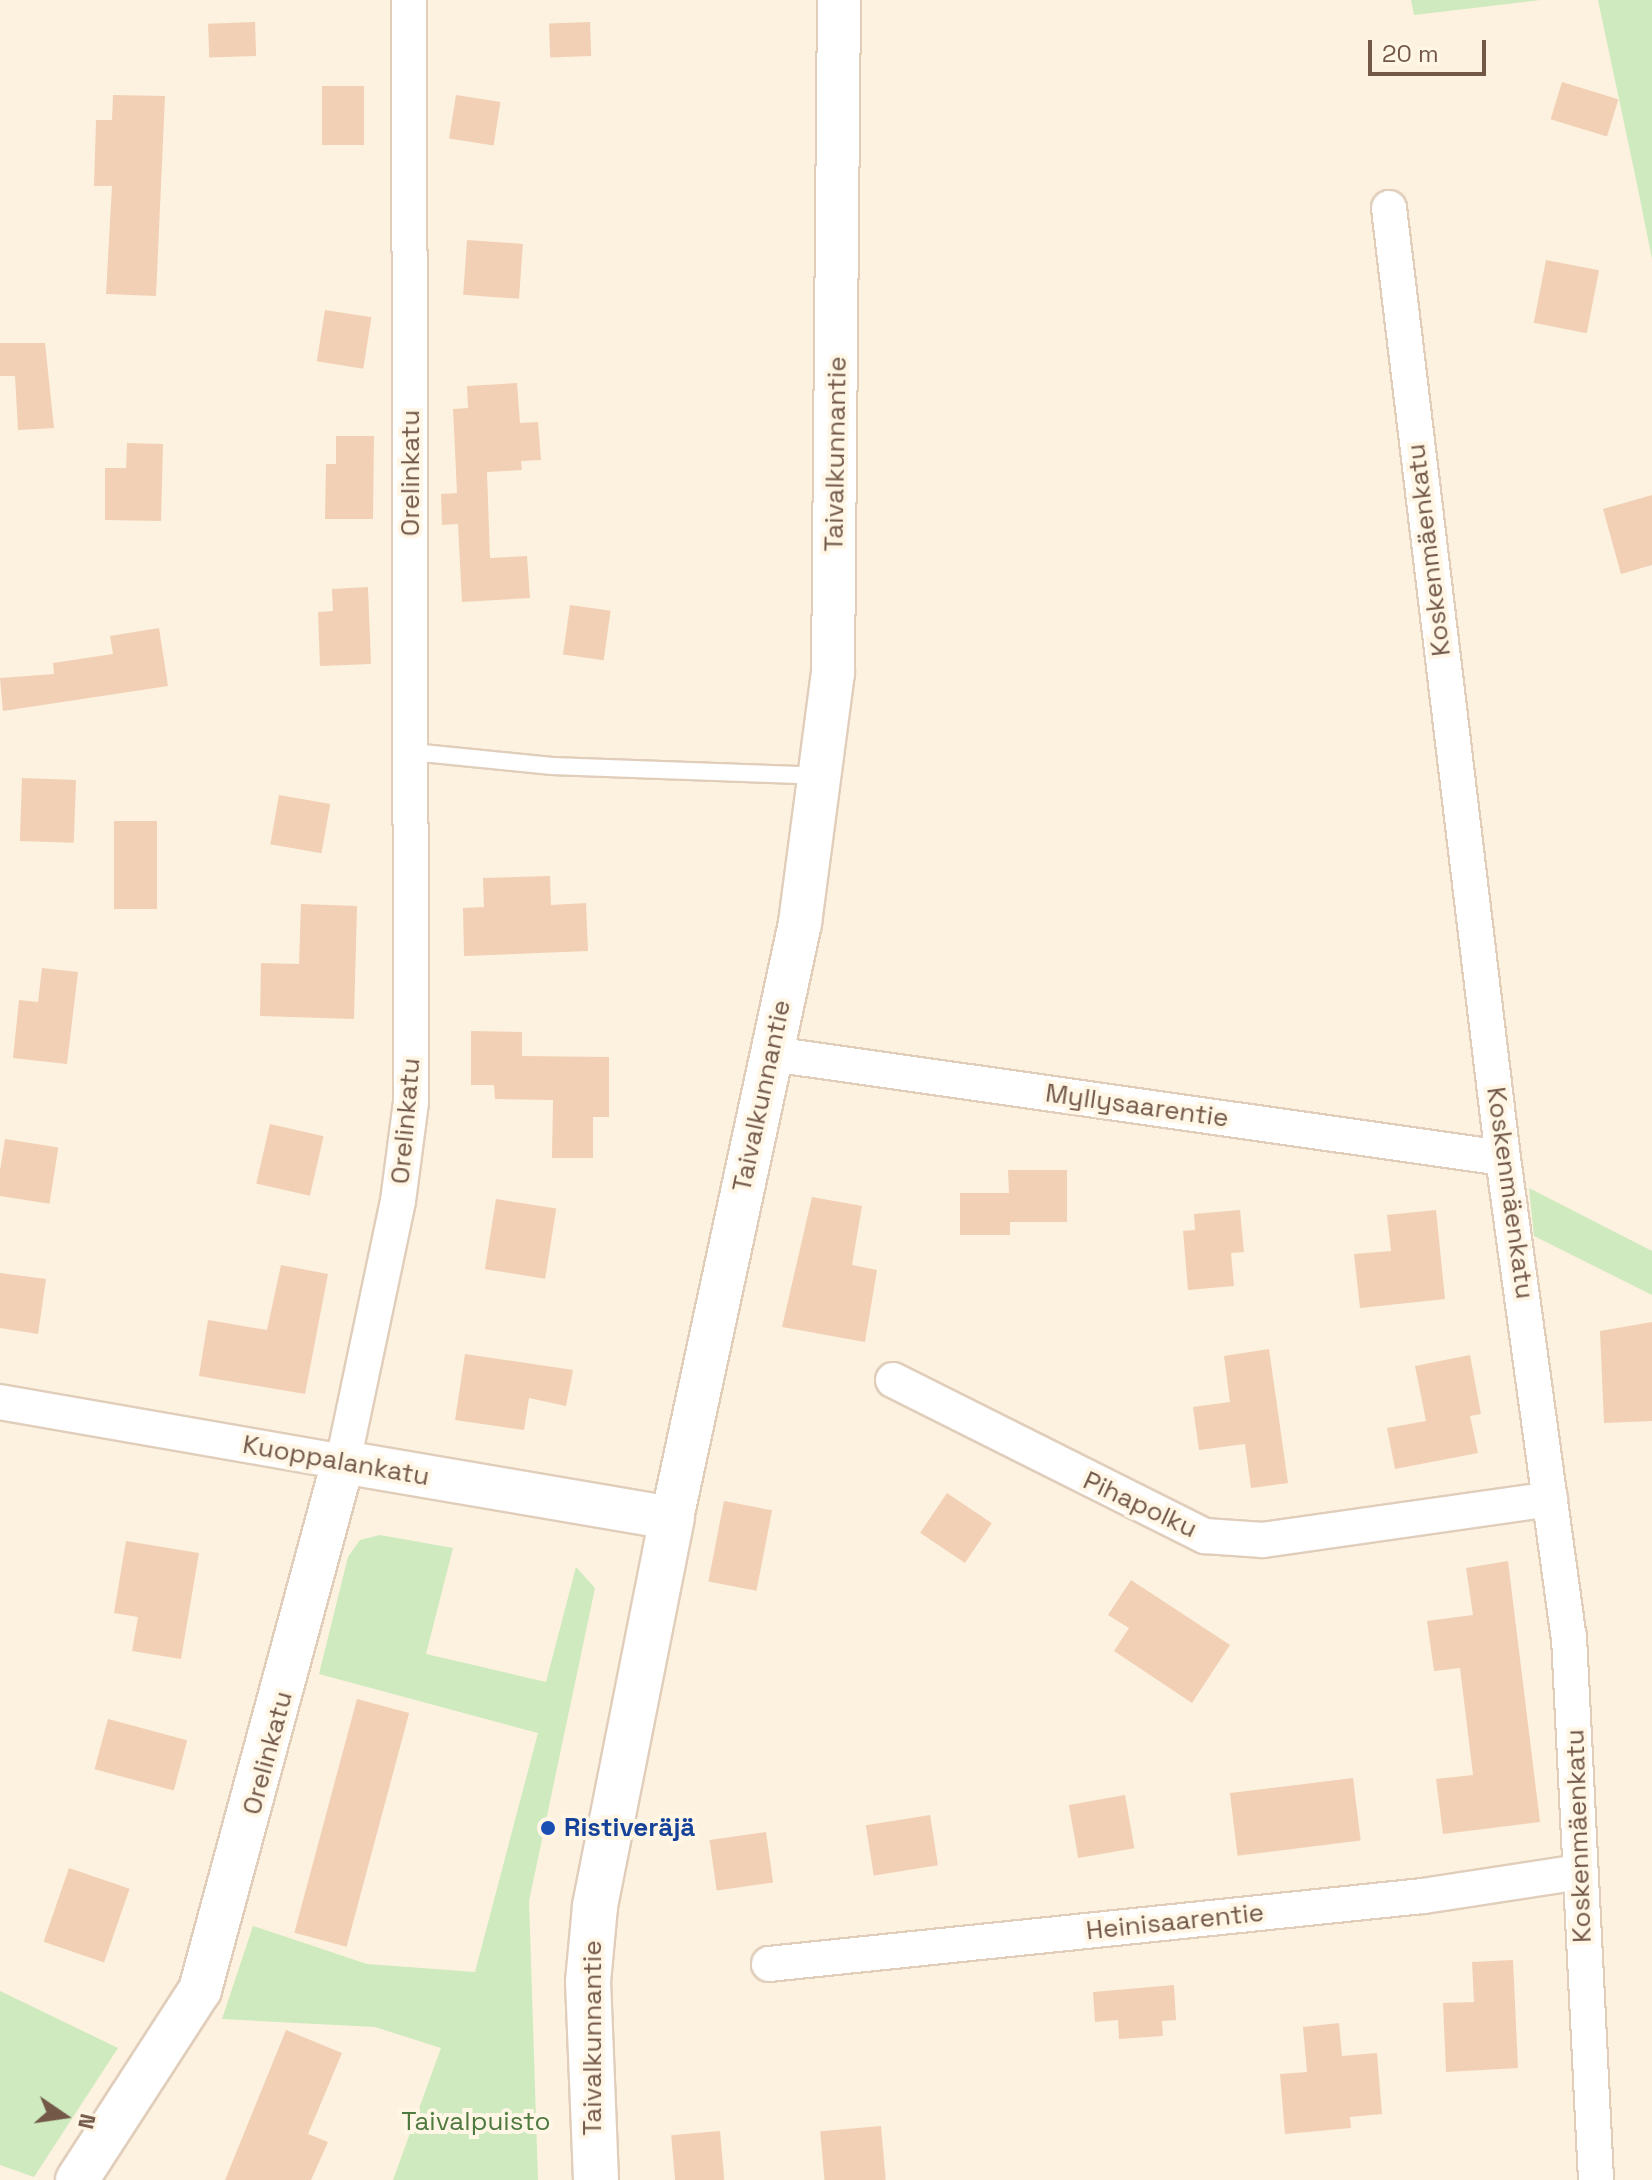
<!DOCTYPE html>
<meta charset="utf-8">
<style>
body{margin:0}
#map{position:relative;width:1652px;height:2180px;overflow:hidden;background:#fcf2df;font-family:"Space Grotesk",sans-serif}
div>[style]{position:absolute}
.green>*{inset:0;background:#ceeabe}
.building>*{inset:0;background:#f2d0b6;transform-origin:0 0}
.roads{filter:drop-shadow(2px 0 #e0cebb) drop-shadow(-2px 0 #e0cebb) drop-shadow(0 2px #e0cebb) drop-shadow(0 -2px #e0cebb)}
.service>*{height:16px;margin:-8px;padding:0 8px;transform-origin:8px;border-radius:8px;background:#fff}
.minor>*{height:34px;margin:-17px;padding:0 17px;transform-origin:17px;border-radius:17px;background:#fff}
.tertiary>*{height:42px;margin:-21px;padding:0 21px;transform-origin:21px;border-radius:21px;background:#fff}
.secondary>*{height:44px;margin:-22px;padding:0 22px;transform-origin:22px;border-radius:22px;background:#fff}
.dots>*{width:22px;height:22px;translate:-50% -50%;box-sizing:border-box;border:4px solid #fff6e6;border-radius:50%}
span{translate:-50% -50%;white-space:nowrap;text-align:center;line-height:1.15;-webkit-text-stroke:8px #fff6e6;paint-order:stroke}
.street-label{font-size:26px;color:#735847}
.transit-label{font-size:26px;color:#164399;font-weight:700}
.left{translate:0 -50%;text-align:left}
.park-label{font-size:26px;color:#4e793f}
.north{position:absolute;left:24px;top:2076px;width:80px;height:80px;-webkit-text-stroke:6px #fff6e6;paint-order:stroke;rotate:103deg;font-size:22px;font-weight:700;line-height:32px;text-align:center;color:#735847}
.north::after{content:'';display:block;margin:auto;width:28px;height:36px;background:#735847;clip-path:polygon(50% 0,100% 100%,50% 72%,0 100%)}
.scale{position:absolute;left:1368px;top:40px;width:118px;height:36px;box-sizing:border-box;border:4px solid #735847;border-top:0;padding-left:10px;font-size:24px;line-height:28px;white-space:nowrap;color:#735847;-webkit-text-stroke:6px #fff6e6;paint-order:stroke}
</style>
<div id="map">
<div class="green">
<i style="clip-path:polygon(1411px 0,1540px 0,1414px 15px)"></i>
<i style="clip-path:polygon(1598px 0,1652px 0,1652px 259px,1637px 184px)"></i>
<i style="clip-path:polygon(1529px 1188px,1652px 1251px,1652px 1295px,1534px 1236px)"></i>
<i style="clip-path:polygon(380px 1535px,453px 1548px,426px 1654px,546px 1682px,576px 1567px,595px 1588px,529px 1901px,538px 2180px,393px 2180px,441px 2048px,375px 2027px,222px 2019px,253px 1926px,367px 1964px,475px 1972px,538px 1733px,319px 1674px,348px 1557px,360px 1540px)"></i>
<i style="clip-path:polygon(0 1991px,118px 2048px,34px 2177px,0 2165px)"></i>
</div>
<div class="building">
<i style="left:255px;top:22px;width:34px;height:47px;rotate:88deg"></i>
<i style="left:590px;top:22px;width:34px;height:41px;rotate:88deg"></i>
<i style="left:1562px;top:82px;width:59px;height:39px;rotate:17deg"></i>
<i style="left:322px;top:86px;width:42px;height:59px"></i>
<i style="clip-path:polygon(113px 95px,165px 96px,156px 296px,106px 294px,112px 186px,94px 186px,96px 120px,112px 120px)"></i>
<i style="left:456px;top:95px;width:45px;height:44px;rotate:9deg"></i>
<i style="left:467px;top:240px;width:56px;height:55px;rotate:4deg"></i>
<i style="left:1546px;top:260px;width:54px;height:64px;rotate:11deg"></i>
<i style="left:325px;top:310px;width:47px;height:52px;rotate:9deg"></i>
<i style="clip-path:polygon(0 343px,45px 343px,54px 428px,18px 430px,15px 376px,0 376px)"></i>
<i style="clip-path:polygon(517px 383px,520px 423px,538px 422px,541px 460px,521px 461px,522px 470px,487px 472px,490px 558px,527px 556px,530px 598px,462px 602px,458px 524px,442px 525px,441px 494px,457px 493px,453px 409px,468px 408px,467px 386px)"></i>
<i style="clip-path:polygon(336px 436px,374px 436px,373px 519px,325px 519px,326px 464px,336px 464px)"></i>
<i style="clip-path:polygon(127px 443px,163px 444px,161px 521px,105px 520px,105px 468px,126px 468px)"></i>
<i style="clip-path:polygon(1652px 495px,1652px 565px,1621px 574px,1603px 509px)"></i>
<i style="clip-path:polygon(368px 587px,371px 664px,320px 666px,318px 612px,333px 611px,332px 589px)"></i>
<i style="left:570px;top:605px;width:41px;height:50px;rotate:8deg"></i>
<i style="clip-path:polygon(159px 628px,168px 686px,3px 711px,0 678px,54px 674px,53px 663px,113px 654px,110px 636px)"></i>
<i style="left:22px;top:778px;width:54px;height:63px;rotate:2deg"></i>
<i style="left:279px;top:795px;width:52px;height:50px;rotate:10deg"></i>
<i style="left:114px;top:821px;width:43px;height:88px"></i>
<i style="clip-path:polygon(550px 876px,551px 905px,586px 903px,588px 951px,464px 956px,463px 908px,484px 907px,483px 878px)"></i>
<i style="clip-path:polygon(301px 904px,357px 906px,354px 1019px,260px 1016px,261px 963px,299px 964px)"></i>
<i style="clip-path:polygon(42px 968px,78px 972px,67px 1064px,13px 1058px,19px 1000px,38px 1002px)"></i>
<i style="clip-path:polygon(471px 1031px,522px 1032px,522px 1056px,609px 1057px,609px 1117px,593px 1117px,593px 1158px,552px 1158px,553px 1100px,495px 1099px,494px 1085px,471px 1085px)"></i>
<i style="left:270px;top:1124px;width:55px;height:61px;rotate:13deg"></i>
<i style="left:5px;top:1139px;width:54px;height:57px;rotate:9deg"></i>
<i style="clip-path:polygon(1008px 1170px,1067px 1170px,1067px 1222px,1010px 1222px,1010px 1235px,960px 1235px,960px 1193px,1009px 1193px)"></i>
<i style="clip-path:polygon(812px 1197px,862px 1206px,852px 1265px,877px 1270px,865px 1342px,782px 1327px)"></i>
<i style="left:496px;top:1199px;width:61px;height:71px;rotate:9deg"></i>
<i style="clip-path:polygon(1240px 1210px,1244px 1252px,1231px 1253px,1234px 1286px,1188px 1290px,1183px 1231px,1195px 1230px,1194px 1214px)"></i>
<i style="clip-path:polygon(1436px 1210px,1445px 1299px,1360px 1308px,1354px 1254px,1391px 1251px,1387px 1215px)"></i>
<i style="clip-path:polygon(281px 1265px,328px 1274px,305px 1394px,199px 1376px,208px 1320px,267px 1330px)"></i>
<i style="clip-path:polygon(0 1273px,46px 1279px,38px 1334px,0 1328px)"></i>
<i style="clip-path:polygon(1652px 1322px,1652px 1421px,1604px 1423px,1600px 1331px)"></i>
<i style="clip-path:polygon(1269px 1349px,1288px 1483px,1251px 1488px,1245px 1444px,1199px 1450px,1193px 1407px,1230px 1402px,1224px 1356px)"></i>
<i style="clip-path:polygon(465px 1354px,573px 1370px,566px 1406px,529px 1398px,524px 1430px,455px 1420px)"></i>
<i style="clip-path:polygon(1470px 1355px,1481px 1414px,1470px 1416px,1478px 1453px,1395px 1469px,1387px 1428px,1426px 1421px,1415px 1366px)"></i>
<i style="left:947px;top:1493px;width:54px;height:48px;rotate:34deg"></i>
<i style="left:724px;top:1501px;width:49px;height:82px;rotate:11deg"></i>
<i style="clip-path:polygon(126px 1541px,199px 1553px,181px 1659px,132px 1651px,138px 1617px,114px 1613px)"></i>
<i style="clip-path:polygon(1508px 1561px,1540px 1822px,1443px 1834px,1436px 1779px,1473px 1775px,1460px 1668px,1434px 1671px,1427px 1621px,1473px 1615px,1466px 1568px)"></i>
<i style="clip-path:polygon(1131px 1580px,1230px 1645px,1192px 1703px,1114px 1651px,1129px 1628px,1108px 1615px)"></i>
<i style="left:357px;top:1699px;width:54px;height:242px;rotate:15deg"></i>
<i style="left:108px;top:1719px;width:82px;height:52px;rotate:15deg"></i>
<i style="left:1353px;top:1778px;width:63px;height:124px;rotate:83deg"></i>
<i style="left:1125px;top:1795px;width:54px;height:57px;rotate:80deg"></i>
<i style="left:930px;top:1815px;width:51px;height:65px;rotate:81deg"></i>
<i style="left:766px;top:1832px;width:51px;height:57px;rotate:82deg"></i>
<i style="left:69px;top:1868px;width:64px;height:78px;rotate:19deg"></i>
<i style="clip-path:polygon(1513px 1960px,1518px 2068px,1446px 2072px,1443px 2003px,1474px 2002px,1472px 1962px)"></i>
<i style="clip-path:polygon(1174px 1985px,1176px 2020px,1162px 2021px,1163px 2036px,1119px 2039px,1118px 2020px,1095px 2022px,1093px 1992px)"></i>
<i style="clip-path:polygon(1339px 2023px,1342px 2056px,1377px 2053px,1382px 2114px,1350px 2117px,1351px 2128px,1285px 2134px,1280px 2074px,1307px 2072px,1303px 2027px)"></i>
<i style="clip-path:polygon(286px 2030px,342px 2053px,308px 2134px,328px 2142px,311px 2180px,225px 2180px)"></i>
<i style="left:881px;top:2126px;width:54px;height:61px;rotate:85deg"></i>
<i style="left:720px;top:2131px;width:49px;height:49px;rotate:85deg"></i>
</div>
<div class="roads">
<div class="service">
<i style="left:412px;top:752px;width:141px;rotate:5.7deg"></i>
<i style="left:552px;top:766px;width:267px;rotate:2.1deg"></i>
</div>
<div class="minor">
<i style="left:1389px;top:208px;width:957px;rotate:83.16deg"></i>
<i style="left:1503px;top:1158px;width:484px;rotate:82.2deg"></i>
<i style="left:1569px;top:1637px;width:544px;rotate:87.15deg"></i>
<i style="left:772px;top:1054px;width:738px;rotate:8.1deg"></i>
<i style="left:893px;top:1380px;width:349px;rotate:26.6deg"></i>
<i style="left:1205px;top:1536px;width:58px;rotate:3.9deg"></i>
<i style="left:1263px;top:1540px;width:290px;rotate:-8.1deg"></i>
<i style="left:0;top:1402px;width:348px;rotate:9.9deg"></i>
<i style="left:343px;top:1462px;width:267px;rotate:-78.1deg"></i>
<i style="left:398px;top:1201px;width:100px;rotate:-82.5deg"></i>
<i style="left:411px;top:1102px;width:1102px;rotate:-90.1deg"></i>
<i style="left:769px;top:1964px;width:658px;rotate:-5.94deg"></i>
<i style="left:1423px;top:1896px;width:159px;rotate:-8.7deg"></i>
</div>
<div class="tertiary">
<i style="left:77px;top:2180px;width:226px;rotate:-57.1deg"></i>
<i style="left:200px;top:1990px;width:547px;rotate:-74.85deg"></i>
<i style="left:343px;top:1462px;width:334px;rotate:9.7deg"></i>
<i style="left:672px;top:1518px;width:609px;rotate:-77.86deg"></i>
<i style="left:800px;top:923px;width:252px;rotate:-82.5deg"></i>
<i style="left:833px;top:673px;width:673px;rotate:-89.49deg"></i>
</div>
<div class="secondary">
<i style="left:596px;top:2180px;width:198px;rotate:-92.3deg"></i>
<i style="left:588px;top:1982px;width:76px;rotate:-84.7deg"></i>
<i style="left:595px;top:1906px;width:396px;rotate:-78.8deg"></i>
</div>
</div>
<div class="dots">
<i style="left:548px;top:1828px;background:#1a4fb4"></i>
</div>
<div class="street-label">
<span style="left:836px;top:454px;rotate:-89deg">Taivalkunnantie</span>
<span style="left:411px;top:473px;rotate:-90deg">Orelinkatu</span>
<span style="left:1429px;top:550px;rotate:-97deg">Koskenmäenkatu</span>
<span style="left:762px;top:1096px;rotate:-78deg">Taivalkunnantie</span>
<span style="left:1137px;top:1106px;rotate:8deg">Myllysaarentie</span>
<span style="left:406px;top:1121px;rotate:-85deg">Orelinkatu</span>
<span style="left:1510px;top:1193px;rotate:82deg">Koskenmäenkatu</span>
<span style="left:336px;top:1461px;rotate:10deg">Kuoppalankatu</span>
<span style="left:1140px;top:1505px;rotate:25deg">Pihapolku</span>
<span style="left:268px;top:1753px;rotate:-75deg">Orelinkatu</span>
<span style="left:1579px;top:1836px;rotate:-92deg">Koskenmäenkatu</span>
<span style="left:1175px;top:1922px;rotate:-6deg">Heinisaarentie</span>
<span style="left:593px;top:2038px;rotate:-90deg">Taivalkunnantie</span>
</div>
<div class="transit-label">
<span class="left" style="left:564px;top:1828px">Ristiveräjä</span>
</div>
<div class="park-label">
<span style="left:476px;top:2122px">Taivalpuisto</span>
</div>
<div class="north">N</div>
<div class="scale">20 m</div>
</div>
